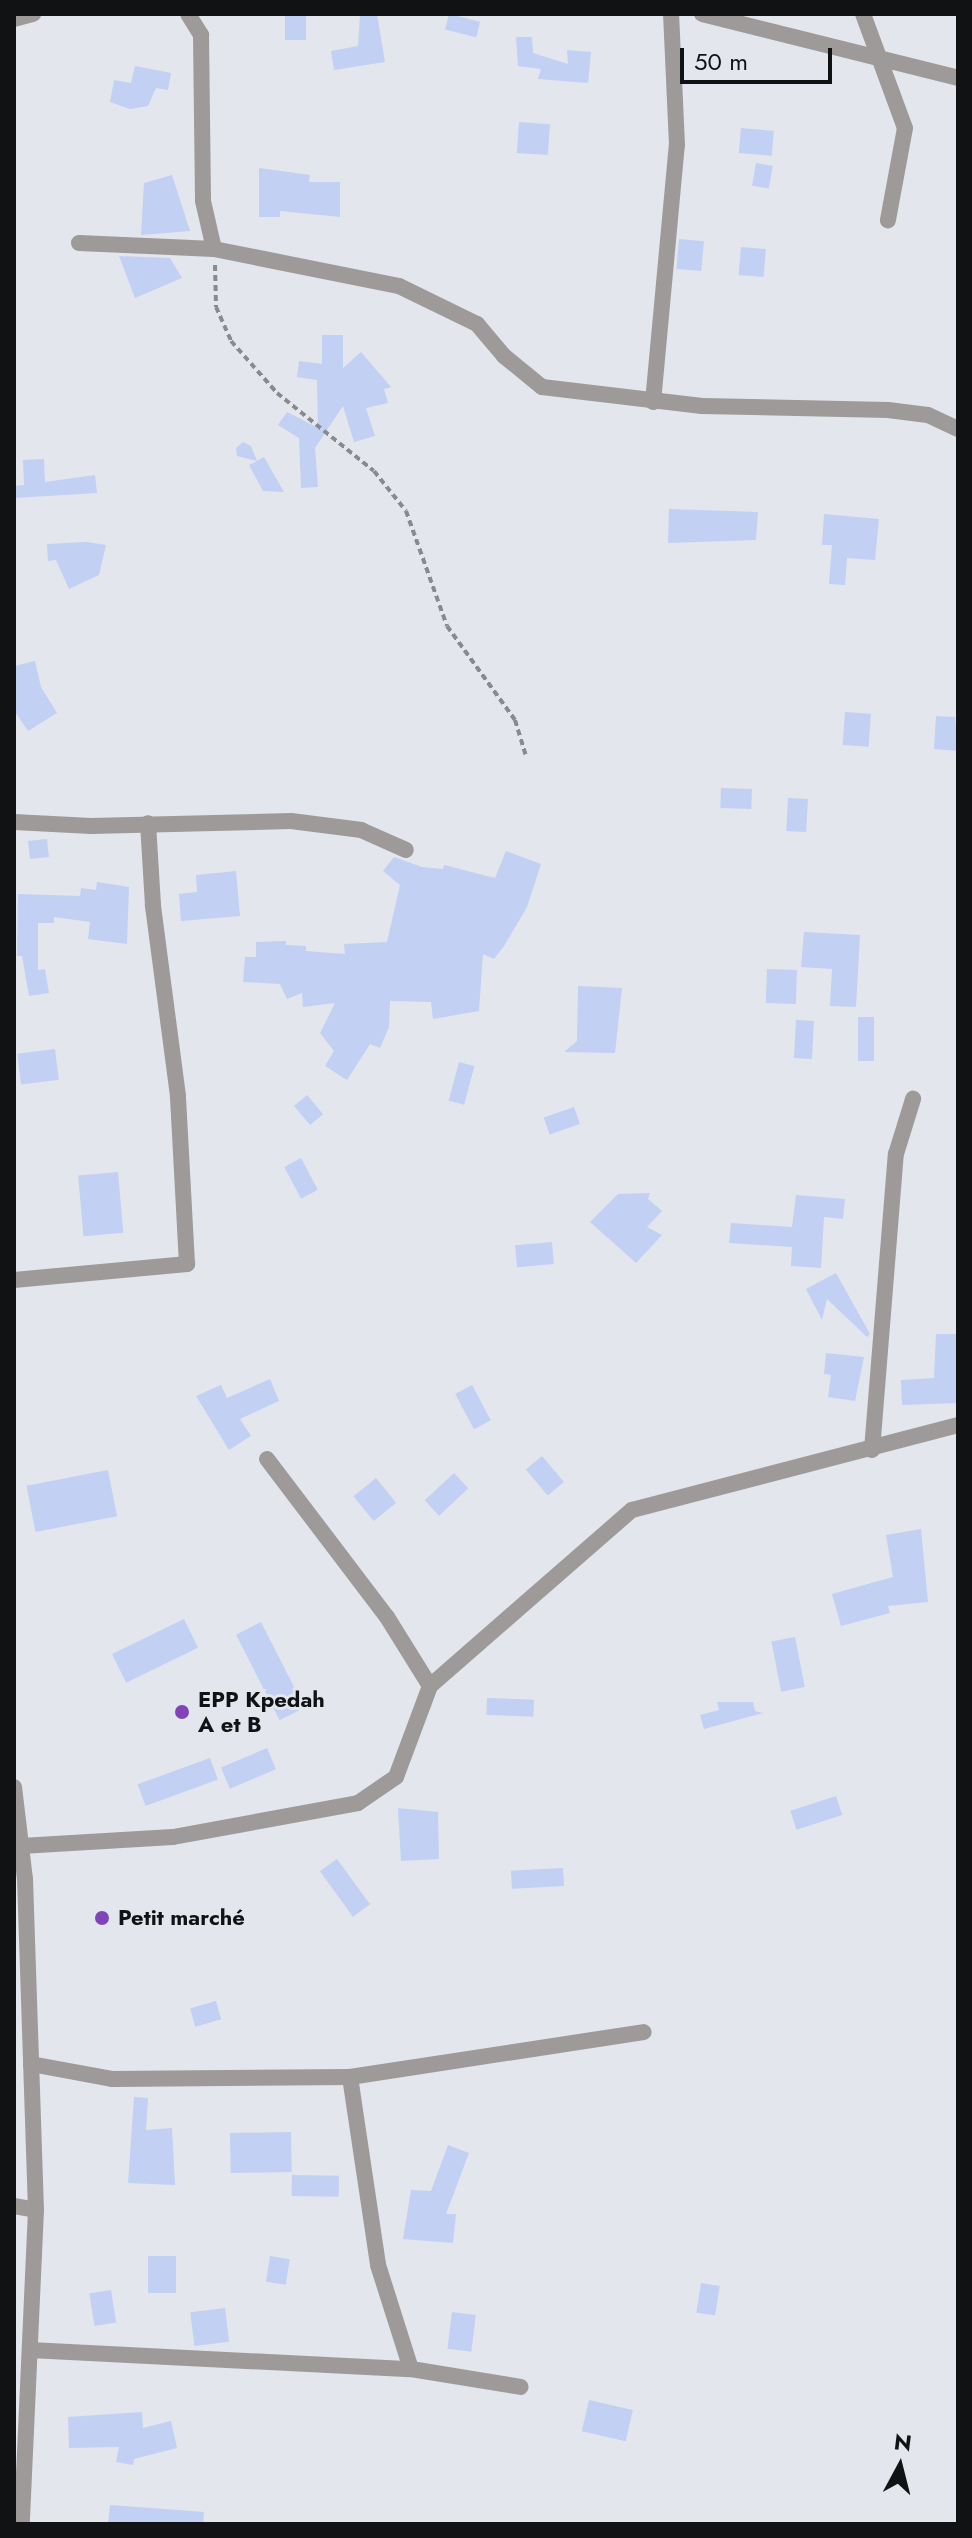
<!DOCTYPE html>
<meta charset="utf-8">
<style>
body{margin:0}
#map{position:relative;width:972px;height:2538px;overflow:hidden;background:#e3e6ed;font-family:Jost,sans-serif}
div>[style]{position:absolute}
.building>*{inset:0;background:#c1d0f3;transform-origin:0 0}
.path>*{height:4px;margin-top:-2px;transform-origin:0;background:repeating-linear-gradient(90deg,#888a8f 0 6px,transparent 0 10px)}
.minor>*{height:16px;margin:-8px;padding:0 8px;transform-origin:8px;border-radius:8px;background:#9d9a99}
.dots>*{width:22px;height:22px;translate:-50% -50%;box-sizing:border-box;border:4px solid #e3e6ed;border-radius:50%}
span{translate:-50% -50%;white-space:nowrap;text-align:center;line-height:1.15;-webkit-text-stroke:6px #e3e6ed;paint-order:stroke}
.poi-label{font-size:22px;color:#111214;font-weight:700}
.left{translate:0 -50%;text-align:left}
.frame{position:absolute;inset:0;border:16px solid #111214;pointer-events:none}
.north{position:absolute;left:860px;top:2426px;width:80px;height:80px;-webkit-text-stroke:6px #e3e6ed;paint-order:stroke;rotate:7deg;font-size:22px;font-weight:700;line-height:32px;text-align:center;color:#111214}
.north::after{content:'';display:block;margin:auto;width:28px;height:36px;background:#111214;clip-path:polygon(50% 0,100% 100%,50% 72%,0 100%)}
.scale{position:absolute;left:680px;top:48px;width:152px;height:36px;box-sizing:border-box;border:4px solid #111214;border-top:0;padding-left:10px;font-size:24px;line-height:28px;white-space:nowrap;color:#111214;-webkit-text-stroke:6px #e3e6ed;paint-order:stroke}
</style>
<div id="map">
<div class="building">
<i style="left:285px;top:14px;width:21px;height:26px"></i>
<i style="clip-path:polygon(360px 14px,377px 14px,385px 62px,334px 70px,331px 51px,358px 46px)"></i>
<i style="left:449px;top:14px;width:32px;height:16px;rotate:14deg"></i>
<i style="clip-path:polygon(516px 37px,532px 37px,533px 53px,568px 64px,567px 50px,591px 52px,588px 83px,538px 79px,541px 69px,518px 66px)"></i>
<i style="clip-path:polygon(135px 66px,171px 73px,168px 90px,156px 88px,148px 106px,130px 109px,110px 102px,114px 80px,131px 83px)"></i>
<i style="left:519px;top:122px;width:31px;height:31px;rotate:4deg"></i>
<i style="left:741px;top:128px;width:33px;height:25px;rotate:5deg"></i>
<i style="left:756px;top:163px;width:17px;height:23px;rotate:10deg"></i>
<i style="clip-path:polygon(259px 168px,310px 175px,309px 182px,340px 182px,340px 217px,280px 211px,280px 217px,259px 217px)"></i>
<i style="clip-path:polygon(172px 175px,190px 231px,141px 235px,144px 183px)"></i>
<i style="left:679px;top:239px;width:25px;height:30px;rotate:5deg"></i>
<i style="left:741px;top:247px;width:25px;height:28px;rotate:5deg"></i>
<i style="clip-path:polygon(119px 256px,170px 258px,182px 278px,135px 298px)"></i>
<i style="clip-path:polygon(322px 335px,343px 335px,343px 368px,361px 352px,391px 387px,384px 389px,388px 403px,366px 408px,375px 436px,354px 442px,343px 406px,315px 448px,318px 487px,301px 488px,299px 438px,278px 425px,287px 412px,318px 428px,317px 380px,297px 377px,299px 361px,322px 364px)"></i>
<i style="clip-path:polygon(243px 442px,251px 446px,257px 461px,264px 457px,284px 492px,263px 491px,249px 465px,257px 461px,237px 456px,236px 448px)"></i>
<i style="clip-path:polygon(44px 459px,45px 482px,95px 475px,97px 493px,14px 498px,14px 486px,24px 485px,23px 460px)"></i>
<i style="clip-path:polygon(669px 509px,758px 512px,756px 540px,668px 543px)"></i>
<i style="clip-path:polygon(824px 514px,879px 519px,875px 560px,847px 558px,845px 585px,829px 584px,832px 545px,822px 545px)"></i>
<i style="clip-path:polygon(87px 542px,106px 545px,99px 575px,69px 589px,56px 560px,48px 561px,47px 544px)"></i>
<i style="clip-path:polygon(35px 661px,41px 687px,57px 713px,28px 731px,14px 710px,14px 666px)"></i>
<i style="left:845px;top:712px;width:26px;height:33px;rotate:4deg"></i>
<i style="clip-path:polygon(936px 716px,955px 717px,958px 751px,934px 749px)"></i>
<i style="left:721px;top:788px;width:31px;height:20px;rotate:2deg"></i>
<i style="left:788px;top:798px;width:20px;height:33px;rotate:3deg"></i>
<i style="left:47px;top:839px;width:18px;height:19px;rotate:84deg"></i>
<i style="clip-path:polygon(506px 851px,541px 864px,527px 907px,504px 946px,494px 959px,483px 954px,479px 1011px,433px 1019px,431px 1002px,390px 1001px,389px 1027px,380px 1048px,370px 1044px,347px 1080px,325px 1066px,334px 1051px,320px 1033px,335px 1003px,303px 1007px,302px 993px,287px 999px,280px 984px,243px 982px,245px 957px,256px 957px,256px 942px,286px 941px,286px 945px,306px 946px,306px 951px,345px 954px,344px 944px,387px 942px,400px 885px,383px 871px,394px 857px,422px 867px,443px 869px,444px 865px,495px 878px)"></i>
<i style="clip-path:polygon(236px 871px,240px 916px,181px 921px,179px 894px,197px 892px,196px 875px)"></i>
<i style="clip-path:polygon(97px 882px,129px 887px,127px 944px,88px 939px,90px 922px,54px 917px,54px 923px,38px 923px,38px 970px,45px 969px,49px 993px,29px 996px,22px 956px,17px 956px,18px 894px,80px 896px,81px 888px,96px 890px)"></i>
<i style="clip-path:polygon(804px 932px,860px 935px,856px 1007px,830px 1006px,832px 969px,801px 967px)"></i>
<i style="left:767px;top:969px;width:30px;height:34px;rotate:2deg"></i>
<i style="clip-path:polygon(578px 986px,622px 988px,615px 1053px,564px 1052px,577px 1041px)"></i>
<i style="left:858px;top:1017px;width:16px;height:44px"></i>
<i style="left:796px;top:1020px;width:18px;height:38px;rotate:3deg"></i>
<i style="left:55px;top:1049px;width:31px;height:38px;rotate:83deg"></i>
<i style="left:459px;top:1062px;width:16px;height:40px;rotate:15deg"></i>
<i style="left:307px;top:1095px;width:25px;height:17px;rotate:50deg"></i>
<i style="left:574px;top:1107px;width:18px;height:32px;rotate:71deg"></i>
<i style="left:301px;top:1158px;width:36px;height:19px;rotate:62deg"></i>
<i style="left:118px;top:1172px;width:61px;height:40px;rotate:85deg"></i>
<i style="clip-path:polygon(650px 1193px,648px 1199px,662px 1211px,647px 1227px,662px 1235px,636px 1263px,590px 1222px,618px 1194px)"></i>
<i style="clip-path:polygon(796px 1195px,845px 1199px,843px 1219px,824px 1217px,821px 1268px,791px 1266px,792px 1247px,729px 1243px,731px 1223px,792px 1227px)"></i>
<i style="left:552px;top:1242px;width:22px;height:37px;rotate:85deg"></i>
<i style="clip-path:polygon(836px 1273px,870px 1334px,867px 1337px,827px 1299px,822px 1320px,806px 1289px)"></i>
<i style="clip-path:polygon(936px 1334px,956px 1334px,958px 1403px,902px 1405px,901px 1380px,934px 1378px)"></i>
<i style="clip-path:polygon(826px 1353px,864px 1357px,855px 1401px,828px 1397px,831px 1375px,824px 1374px)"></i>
<i style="clip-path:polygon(270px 1379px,279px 1401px,240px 1419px,251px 1436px,229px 1450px,196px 1396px,221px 1385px,227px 1398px)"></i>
<i style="left:472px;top:1385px;width:40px;height:19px;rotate:62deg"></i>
<i style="left:542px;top:1456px;width:34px;height:21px;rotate:50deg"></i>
<i style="left:108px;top:1470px;width:47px;height:83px;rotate:79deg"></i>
<i style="left:454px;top:1473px;width:21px;height:40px;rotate:47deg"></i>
<i style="left:376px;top:1478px;width:32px;height:29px;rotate:51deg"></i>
<i style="clip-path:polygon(921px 1529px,928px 1602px,888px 1606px,890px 1613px,841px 1626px,832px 1594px,893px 1577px,886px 1535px)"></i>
<i style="left:184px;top:1619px;width:32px;height:80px;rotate:64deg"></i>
<i style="left:261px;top:1622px;width:96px;height:28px;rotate:63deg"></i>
<i style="left:795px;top:1637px;width:51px;height:24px;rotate:79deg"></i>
<i style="left:487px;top:1698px;width:47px;height:17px;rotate:2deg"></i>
<i style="clip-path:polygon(717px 1702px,753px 1702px,755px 1711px,763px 1713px,704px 1729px,700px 1715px,719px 1710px)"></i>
<i style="left:267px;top:1748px;width:23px;height:50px;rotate:67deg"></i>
<i style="left:210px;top:1758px;width:23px;height:77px;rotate:70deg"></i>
<i style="left:836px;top:1796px;width:20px;height:48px;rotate:72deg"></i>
<i style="clip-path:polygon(398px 1808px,438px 1812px,439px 1859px,401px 1861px)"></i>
<i style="left:337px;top:1859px;width:56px;height:21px;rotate:54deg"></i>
<i style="left:563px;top:1868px;width:18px;height:52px;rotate:87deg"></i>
<i style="left:216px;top:2001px;width:19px;height:27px;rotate:74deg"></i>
<i style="clip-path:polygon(134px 2097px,148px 2098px,146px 2130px,172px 2128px,175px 2185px,128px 2183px)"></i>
<i style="left:291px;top:2132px;width:40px;height:61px;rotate:89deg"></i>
<i style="clip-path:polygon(448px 2145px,469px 2153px,446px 2214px,456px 2214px,453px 2243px,403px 2239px,411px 2190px,431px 2191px)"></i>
<i style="left:292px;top:2175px;width:47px;height:21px;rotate:1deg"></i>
<i style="left:148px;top:2256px;width:28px;height:37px"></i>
<i style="left:270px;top:2256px;width:20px;height:26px;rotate:9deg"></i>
<i style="left:701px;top:2283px;width:19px;height:30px;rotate:9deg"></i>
<i style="left:111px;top:2290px;width:33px;height:22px;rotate:81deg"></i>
<i style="left:225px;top:2308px;width:34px;height:35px;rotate:83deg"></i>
<i style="left:452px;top:2312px;width:24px;height:37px;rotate:7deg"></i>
<i style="left:589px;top:2400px;width:45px;height:32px;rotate:13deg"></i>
<i style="clip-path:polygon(142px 2412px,143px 2428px,171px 2421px,177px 2448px,134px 2459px,133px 2465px,116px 2462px,119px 2447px,69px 2448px,68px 2417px)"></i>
<i style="clip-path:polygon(110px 2505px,204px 2512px,203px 2524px,108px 2524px)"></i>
</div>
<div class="path">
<i style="left:215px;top:265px;width:42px;rotate:88.6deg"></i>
<i style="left:216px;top:307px;width:37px;rotate:66deg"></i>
<i style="left:231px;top:341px;width:69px;rotate:48.5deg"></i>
<i style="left:277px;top:393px;width:124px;rotate:38.8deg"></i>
<i style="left:374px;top:471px;width:51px;rotate:51.3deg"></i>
<i style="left:406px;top:511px;width:122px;rotate:70.4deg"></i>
<i style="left:447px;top:626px;width:116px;rotate:54.1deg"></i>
<i style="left:515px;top:720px;width:39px;rotate:73deg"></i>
</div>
<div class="minor">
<i style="left:188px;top:14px;width:25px;rotate:58deg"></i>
<i style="left:201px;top:35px;width:166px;rotate:89.3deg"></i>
<i style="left:203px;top:201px;width:49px;rotate:77.1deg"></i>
<i style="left:702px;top:14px;width:264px;rotate:14deg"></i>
<i style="left:863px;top:14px;width:121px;rotate:69.8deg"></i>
<i style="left:905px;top:128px;width:94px;rotate:100.5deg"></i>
<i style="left:14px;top:19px;width:20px;rotate:-15deg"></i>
<i style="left:79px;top:243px;width:135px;rotate:2.5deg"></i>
<i style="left:214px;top:249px;width:189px;rotate:11.3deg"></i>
<i style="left:399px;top:286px;width:87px;rotate:26deg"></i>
<i style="left:477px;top:324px;width:42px;rotate:49.8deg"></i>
<i style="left:504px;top:356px;width:49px;rotate:39.2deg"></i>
<i style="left:542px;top:387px;width:161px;rotate:6.8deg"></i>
<i style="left:702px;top:406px;width:186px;rotate:1.2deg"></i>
<i style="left:888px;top:410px;width:40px;rotate:7.1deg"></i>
<i style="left:928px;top:415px;width:33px;rotate:25deg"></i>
<i style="left:653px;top:402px;width:258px;rotate:-84.7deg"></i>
<i style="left:677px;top:145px;width:131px;rotate:-92.6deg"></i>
<i style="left:14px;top:822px;width:77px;rotate:3deg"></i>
<i style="left:91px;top:826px;width:200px;rotate:-1.4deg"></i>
<i style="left:291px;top:821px;width:71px;rotate:7.3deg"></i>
<i style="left:361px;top:830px;width:49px;rotate:24deg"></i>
<i style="left:14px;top:1280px;width:174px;rotate:-5.3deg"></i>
<i style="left:187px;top:1264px;width:168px;rotate:-93.1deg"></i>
<i style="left:178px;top:1096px;width:193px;rotate:-97.5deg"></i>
<i style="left:153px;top:905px;width:82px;rotate:-93.5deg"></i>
<i style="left:872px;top:1450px;width:297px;rotate:-85.4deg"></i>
<i style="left:896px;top:1154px;width:58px;rotate:-72.8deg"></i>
<i style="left:267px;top:1459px;width:198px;rotate:52.8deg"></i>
<i style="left:387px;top:1617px;width:81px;rotate:58.1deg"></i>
<i style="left:14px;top:1787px;width:93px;rotate:83.2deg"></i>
<i style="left:25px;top:1879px;width:331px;rotate:88.1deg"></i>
<i style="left:36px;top:2210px;width:314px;rotate:92.6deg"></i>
<i style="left:21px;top:1846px;width:152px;rotate:-3.4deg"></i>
<i style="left:173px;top:1837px;width:188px;rotate:-10.4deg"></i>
<i style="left:358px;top:1803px;width:46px;rotate:-34.4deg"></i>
<i style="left:396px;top:1777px;width:97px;rotate:-69.5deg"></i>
<i style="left:430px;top:1686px;width:268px;rotate:-41.1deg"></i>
<i style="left:632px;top:1510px;width:337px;rotate:-14.6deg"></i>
<i style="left:31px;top:2064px;width:82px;rotate:10.5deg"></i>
<i style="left:112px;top:2079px;width:238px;rotate:-0.5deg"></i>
<i style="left:350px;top:2077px;width:297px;rotate:-8.7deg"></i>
<i style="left:350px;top:2077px;width:190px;rotate:81.5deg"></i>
<i style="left:378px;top:2265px;width:109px;rotate:72.4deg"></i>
<i style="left:14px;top:2206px;width:22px;rotate:10deg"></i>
<i style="left:30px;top:2350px;width:381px;rotate:2.9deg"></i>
<i style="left:411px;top:2369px;width:111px;rotate:9.3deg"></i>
</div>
<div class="dots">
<i style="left:182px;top:1712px;background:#8044ba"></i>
<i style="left:102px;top:1918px;background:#8044ba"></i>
</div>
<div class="poi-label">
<span class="left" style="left:198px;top:1712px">EPP Kpedah<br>A et B</span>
<span class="left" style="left:118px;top:1918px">Petit marché</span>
</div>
<div class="frame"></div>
<div class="north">N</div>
<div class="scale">50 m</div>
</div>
